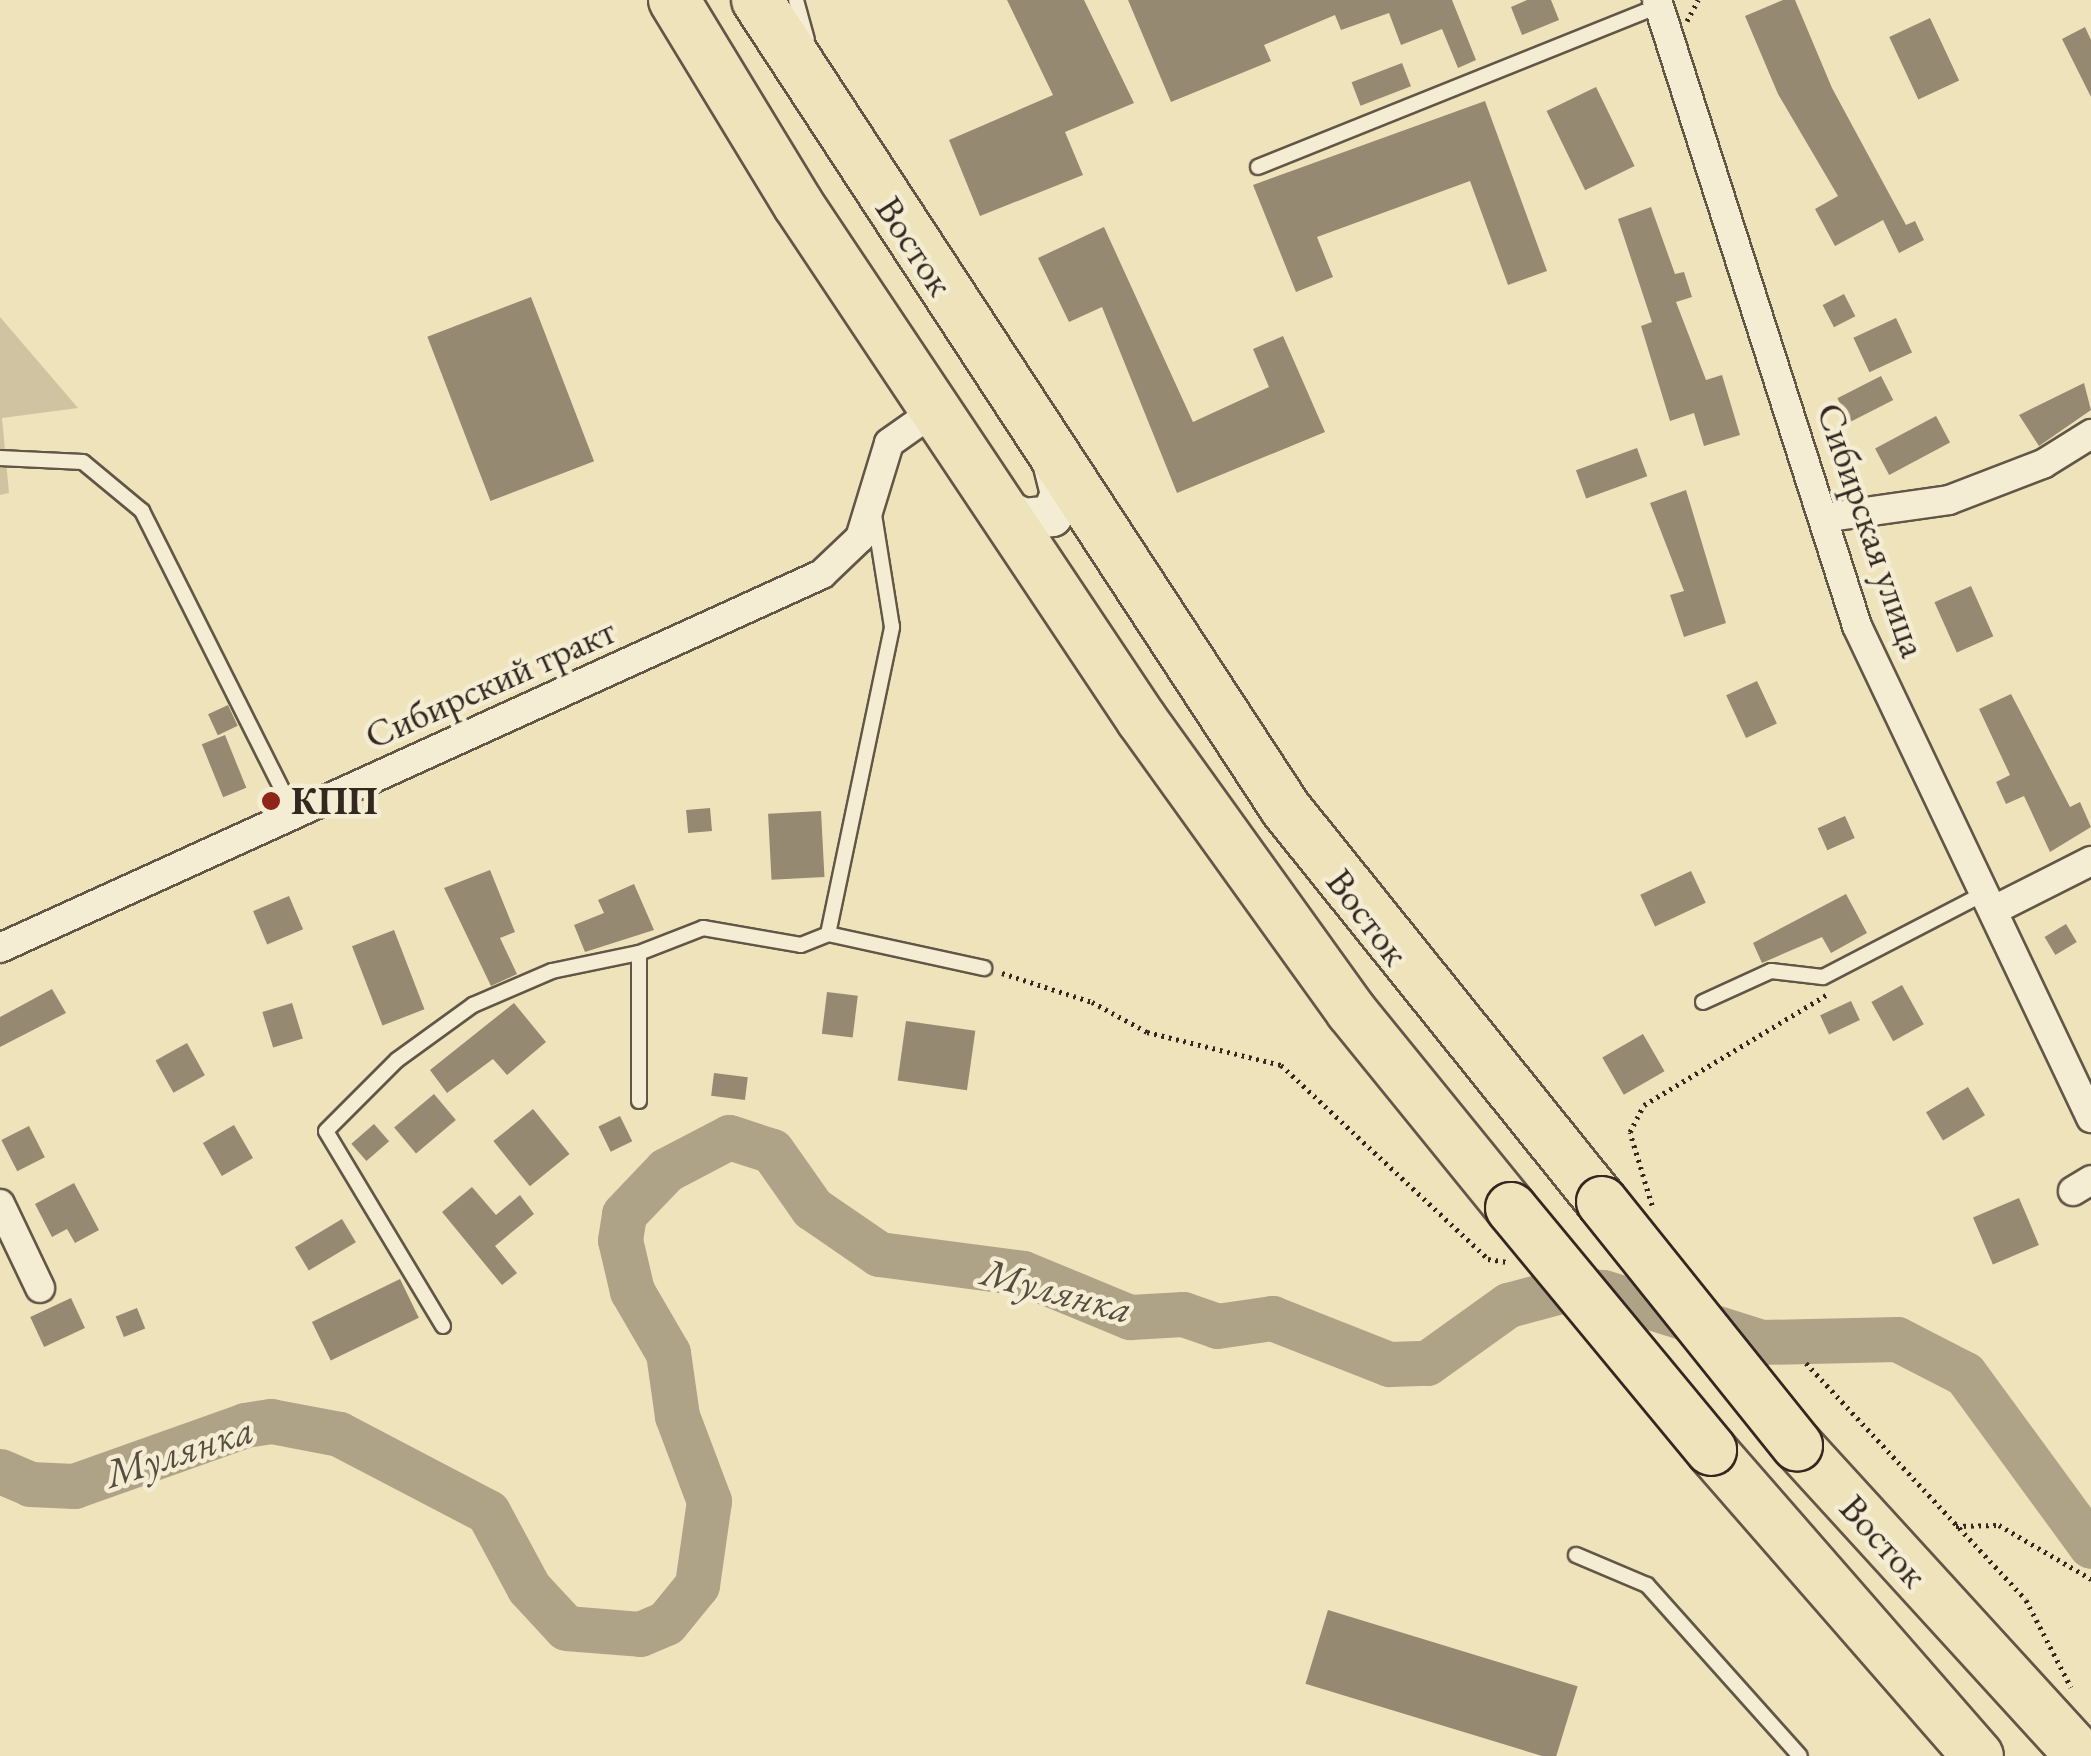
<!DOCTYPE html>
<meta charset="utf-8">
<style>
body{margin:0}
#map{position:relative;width:2091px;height:1756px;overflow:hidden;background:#efe3bc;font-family:"EB Garamond",serif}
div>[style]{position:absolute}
.green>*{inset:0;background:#cfc3a1}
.river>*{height:45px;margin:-22.5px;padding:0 22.5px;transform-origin:22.5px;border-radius:22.5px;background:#afa387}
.building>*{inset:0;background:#958971;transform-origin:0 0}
.path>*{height:5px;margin-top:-2.5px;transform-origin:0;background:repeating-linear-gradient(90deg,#332720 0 2.5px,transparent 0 7.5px)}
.roads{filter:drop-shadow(2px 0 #625647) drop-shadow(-2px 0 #625647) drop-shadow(0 2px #625647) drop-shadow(0 -2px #625647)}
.lane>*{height:14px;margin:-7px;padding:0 7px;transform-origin:7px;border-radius:7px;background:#f5edd3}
.street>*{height:28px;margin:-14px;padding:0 14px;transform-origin:14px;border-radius:14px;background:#f5edd3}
.secondary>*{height:40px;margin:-20px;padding:0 20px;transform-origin:20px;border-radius:20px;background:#f5edd3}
.highway>*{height:50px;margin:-25px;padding:0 25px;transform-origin:25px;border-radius:25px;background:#efe3bc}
.bridges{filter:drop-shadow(2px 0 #332720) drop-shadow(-2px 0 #332720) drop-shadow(0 2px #332720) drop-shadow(0 -2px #332720)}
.highway-bridge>*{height:50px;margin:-25px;padding:0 25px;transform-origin:25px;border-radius:25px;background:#efe3bc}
.dots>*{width:28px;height:28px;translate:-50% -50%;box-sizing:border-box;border:5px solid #f5edd3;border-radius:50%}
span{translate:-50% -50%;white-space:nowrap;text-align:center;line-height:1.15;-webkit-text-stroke:9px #f5edd3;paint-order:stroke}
.street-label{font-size:38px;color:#332720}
.poi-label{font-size:38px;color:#332720;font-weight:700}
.left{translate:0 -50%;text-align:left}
.water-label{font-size:40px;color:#584c3f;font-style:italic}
</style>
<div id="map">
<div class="green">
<i style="clip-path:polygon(0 317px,78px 408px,2px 418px,9px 493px,0 495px)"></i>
</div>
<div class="river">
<i style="left:0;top:1471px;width:33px;rotate:23deg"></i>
<i style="left:30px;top:1484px;width:44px;rotate:2.6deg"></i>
<i style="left:74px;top:1486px;width:182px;rotate:-19.6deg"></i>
<i style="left:245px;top:1425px;width:26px;rotate:-9deg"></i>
<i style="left:271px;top:1421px;width:69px;rotate:10.8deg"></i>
<i style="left:339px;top:1434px;width:168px;rotate:27.6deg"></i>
<i style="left:488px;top:1512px;width:86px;rotate:61.7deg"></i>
<i style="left:529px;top:1588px;width:54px;rotate:47.2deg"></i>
<i style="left:566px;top:1628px;width:74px;rotate:4.6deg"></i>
<i style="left:640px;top:1634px;width:28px;rotate:-23deg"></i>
<i style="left:666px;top:1623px;width:49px;rotate:-50.8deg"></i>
<i style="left:697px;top:1585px;width:85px;rotate:-81.9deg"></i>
<i style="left:709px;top:1501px;width:91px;rotate:-110.6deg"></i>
<i style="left:677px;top:1416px;width:64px;rotate:-98.1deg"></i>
<i style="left:668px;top:1353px;width:72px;rotate:-120.1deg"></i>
<i style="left:632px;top:1291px;width:52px;rotate:-103.2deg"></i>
<i style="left:620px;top:1240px;width:26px;rotate:-81deg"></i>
<i style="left:624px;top:1214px;width:61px;rotate:-46.3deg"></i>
<i style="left:666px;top:1170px;width:71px;rotate:-27.6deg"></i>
<i style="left:729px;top:1137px;width:45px;rotate:18deg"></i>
<i style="left:772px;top:1151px;width:70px;rotate:54.9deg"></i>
<i style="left:812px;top:1208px;width:81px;rotate:34.5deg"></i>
<i style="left:879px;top:1254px;width:145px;rotate:7.5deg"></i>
<i style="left:1023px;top:1273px;width:116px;rotate:22.4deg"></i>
<i style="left:1130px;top:1317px;width:53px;rotate:-3.2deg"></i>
<i style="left:1183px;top:1314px;width:36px;rotate:19deg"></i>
<i style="left:1217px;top:1326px;width:56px;rotate:-8.3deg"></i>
<i style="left:1272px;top:1318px;width:126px;rotate:21.5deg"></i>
<i style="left:1389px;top:1364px;width:38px;rotate:-2deg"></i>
<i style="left:1427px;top:1363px;width:100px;rotate:-35.6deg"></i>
<i style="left:1508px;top:1305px;width:62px;rotate:-14.9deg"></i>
<i style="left:1568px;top:1289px;width:35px;rotate:5deg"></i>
<i style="left:1603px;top:1292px;width:167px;rotate:17.5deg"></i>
<i style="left:1762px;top:1342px;width:135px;rotate:-1.3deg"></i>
<i style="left:1897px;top:1339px;width:76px;rotate:27.2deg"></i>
<i style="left:1965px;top:1374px;width:213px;rotate:53.8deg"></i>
</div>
<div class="building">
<i style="clip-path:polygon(1007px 0,1084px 0,1134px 103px,1065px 132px,1083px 175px,980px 216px,949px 140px,1053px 95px)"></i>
<i style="clip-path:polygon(1128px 0,1452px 0,1476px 60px,1458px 68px,1442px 29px,1401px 45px,1389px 13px,1341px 30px,1335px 15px,1264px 45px,1271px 61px,1171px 102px)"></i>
<i style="clip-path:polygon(1527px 0,1551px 0,1559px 20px,1522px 35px,1511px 7px)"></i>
<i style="clip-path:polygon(1783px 0,1795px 0,1832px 88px,1906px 225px,1915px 221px,1924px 240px,1899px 253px,1883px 220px,1835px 246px,1815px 209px,1838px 196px,1778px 94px,1745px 16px)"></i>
<i style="left:1930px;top:18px;width:69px;height:45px;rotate:65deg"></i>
<i style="clip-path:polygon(2085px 27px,2091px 40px,2091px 97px,2062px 39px)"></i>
<i style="left:1402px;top:63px;width:25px;height:54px;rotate:69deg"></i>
<i style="left:1596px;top:87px;width:88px;height:55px;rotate:64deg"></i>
<i style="clip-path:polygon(1485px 101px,1547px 271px,1508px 285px,1470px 181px,1317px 237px,1333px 277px,1296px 292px,1253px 185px)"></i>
<i style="clip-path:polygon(1651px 207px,1675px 274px,1684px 272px,1692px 297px,1676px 302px,1706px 380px,1722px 375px,1740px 435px,1704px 446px,1694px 413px,1670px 421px,1641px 326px,1652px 322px,1618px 219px)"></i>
<i style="clip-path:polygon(1104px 227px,1193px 422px,1269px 387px,1253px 349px,1283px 336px,1325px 432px,1177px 493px,1102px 307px,1069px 322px,1038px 258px)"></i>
<i style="left:1844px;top:294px;width:25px;height:24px;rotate:63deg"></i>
<i style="left:531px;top:297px;width:176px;height:111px;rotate:69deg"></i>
<i style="left:1896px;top:318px;width:38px;height:47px;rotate:65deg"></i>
<i style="left:1881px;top:376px;width:27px;height:49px;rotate:63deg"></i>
<i style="clip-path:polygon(2084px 383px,2091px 410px,2039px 446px,2019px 415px)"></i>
<i style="left:1936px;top:416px;width:30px;height:69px;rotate:62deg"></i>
<i style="left:1637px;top:448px;width:30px;height:65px;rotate:70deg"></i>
<i style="clip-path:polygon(1686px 490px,1726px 623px,1684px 637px,1670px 595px,1684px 591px,1650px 503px)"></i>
<i style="left:1971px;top:586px;width:55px;height:40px;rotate:66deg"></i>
<i style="left:1757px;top:681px;width:47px;height:34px;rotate:65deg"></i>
<i style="clip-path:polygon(2011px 694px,2070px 807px,2080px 802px,2091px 827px,2050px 852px,2024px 796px,2006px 804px,1996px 782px,2010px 775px,1979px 709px)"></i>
<i style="left:228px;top:705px;width:23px;height:22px;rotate:65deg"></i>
<i style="left:225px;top:735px;width:57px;height:25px;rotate:68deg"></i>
<i style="left:710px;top:808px;width:23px;height:24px;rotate:85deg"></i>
<i style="left:821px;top:811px;width:66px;height:53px;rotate:87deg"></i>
<i style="left:1845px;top:816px;width:24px;height:30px;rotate:66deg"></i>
<i style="clip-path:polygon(490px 870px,515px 932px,500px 938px,517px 974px,491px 986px,444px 888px)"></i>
<i style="left:1691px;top:871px;width:35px;height:56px;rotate:65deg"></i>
<i style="clip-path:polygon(634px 884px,654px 930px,585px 952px,574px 925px,604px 913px,598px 900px)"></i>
<i style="clip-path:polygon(1846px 894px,1867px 933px,1831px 953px,1822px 937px,1762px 963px,1753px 943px)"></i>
<i style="left:289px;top:896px;width:36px;height:39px;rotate:67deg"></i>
<i style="left:2066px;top:924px;width:21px;height:25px;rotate:59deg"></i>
<i style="left:394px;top:930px;width:85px;height:45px;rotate:69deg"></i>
<i style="left:1902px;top:985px;width:45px;height:35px;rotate:61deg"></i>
<i style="clip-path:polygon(52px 989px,66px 1013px,0 1047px,0 1017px)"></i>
<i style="left:827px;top:992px;width:31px;height:42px;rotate:7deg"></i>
<i style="left:1851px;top:1001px;width:21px;height:34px;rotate:65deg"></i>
<i style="left:292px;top:1003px;width:37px;height:31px;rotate:73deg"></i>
<i style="clip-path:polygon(514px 1003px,546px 1042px,507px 1075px,493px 1059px,447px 1093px,430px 1070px)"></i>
<i style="left:906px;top:1021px;width:70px;height:60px;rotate:8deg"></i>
<i style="left:1643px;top:1034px;width:43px;height:47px;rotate:60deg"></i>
<i style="left:187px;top:1043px;width:37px;height:36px;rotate:61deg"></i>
<i style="left:714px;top:1073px;width:34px;height:23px;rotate:7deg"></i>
<i style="left:1968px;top:1087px;width:33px;height:49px;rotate:59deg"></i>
<i style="left:434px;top:1094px;width:34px;height:52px;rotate:50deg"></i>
<i style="left:533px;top:1109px;width:58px;height:51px;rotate:51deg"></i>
<i style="left:620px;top:1116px;width:28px;height:24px;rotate:64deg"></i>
<i style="left:374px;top:1124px;width:23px;height:30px;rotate:49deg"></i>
<i style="left:234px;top:1125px;width:38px;height:36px;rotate:60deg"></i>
<i style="left:29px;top:1126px;width:35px;height:31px;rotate:63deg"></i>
<i style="clip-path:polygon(74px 1183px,99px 1230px,75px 1243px,67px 1229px,52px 1237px,35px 1204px)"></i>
<i style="clip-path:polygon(472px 1187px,496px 1215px,520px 1195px,534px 1214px,495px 1246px,517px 1273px,502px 1285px,442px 1212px)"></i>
<i style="left:2019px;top:1198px;width:51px;height:50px;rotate:67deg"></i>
<i style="left:342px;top:1219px;width:27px;height:55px;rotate:59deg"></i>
<i style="left:400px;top:1279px;width:43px;height:98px;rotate:64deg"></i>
<i style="left:71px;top:1298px;width:33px;height:45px;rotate:65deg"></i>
<i style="left:137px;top:1308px;width:22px;height:23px;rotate:68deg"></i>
<i style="left:1328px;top:1610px;width:261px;height:77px;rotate:17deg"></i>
</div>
<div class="path">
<i style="left:1687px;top:21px;width:24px;rotate:-62deg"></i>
<i style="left:1002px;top:973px;width:95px;rotate:17.9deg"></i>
<i style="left:1092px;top:1002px;width:63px;rotate:28.6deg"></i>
<i style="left:1147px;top:1032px;width:138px;rotate:13.8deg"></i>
<i style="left:1281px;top:1065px;width:284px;rotate:43.1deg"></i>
<i style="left:1488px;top:1259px;width:18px;rotate:9deg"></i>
<i style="left:1652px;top:1205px;width:76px;rotate:-106.8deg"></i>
<i style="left:1630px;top:1132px;width:30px;rotate:-63deg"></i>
<i style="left:1644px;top:1105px;width:213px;rotate:-31.1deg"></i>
<i style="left:1806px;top:1363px;width:323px;rotate:47.1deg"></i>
<i style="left:2026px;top:1600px;width:98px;rotate:62.7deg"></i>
<i style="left:1956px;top:1526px;width:43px;rotate:-1.3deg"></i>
<i style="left:1999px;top:1525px;width:107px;rotate:30.4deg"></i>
</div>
<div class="roads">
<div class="lane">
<i style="left:796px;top:0;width:41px;rotate:74.6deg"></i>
<i style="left:1258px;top:167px;width:432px;rotate:-21.9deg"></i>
<i style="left:0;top:458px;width:83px;rotate:2.8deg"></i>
<i style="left:83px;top:462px;width:77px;rotate:39.7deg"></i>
<i style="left:142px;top:511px;width:336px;rotate:63.3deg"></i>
<i style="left:828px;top:934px;width:160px;rotate:12.3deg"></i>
<i style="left:639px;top:953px;width:148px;rotate:90deg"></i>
<i style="left:1703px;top:1002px;width:75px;rotate:-24.5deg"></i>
<i style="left:1771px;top:971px;width:52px;rotate:6.6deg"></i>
<i style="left:1823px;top:977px;width:182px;rotate:-27.4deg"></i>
<i style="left:443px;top:1326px;width:227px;rotate:-121deg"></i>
<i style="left:326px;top:1131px;width:100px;rotate:-45deg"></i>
<i style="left:397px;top:1060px;width:94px;rotate:-35.9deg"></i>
<i style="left:473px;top:1005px;width:86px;rotate:-23.3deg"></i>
<i style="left:552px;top:971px;width:89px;rotate:-11.7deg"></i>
<i style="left:639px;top:953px;width:69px;rotate:-21.3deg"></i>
<i style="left:703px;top:928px;width:99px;rotate:9.8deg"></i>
<i style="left:801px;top:945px;width:29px;rotate:-22deg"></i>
<i style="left:828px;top:934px;width:314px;rotate:-78.2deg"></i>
<i style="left:892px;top:627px;width:113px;rotate:-99.1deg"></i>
<i style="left:1576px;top:1555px;width:77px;rotate:22.9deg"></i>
<i style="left:1647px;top:1585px;width:229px;rotate:48.2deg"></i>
</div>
<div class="street">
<i style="left:1657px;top:0;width:657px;rotate:72.28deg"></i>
<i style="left:1857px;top:626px;width:545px;rotate:64.56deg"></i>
<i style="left:1823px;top:518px;width:127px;rotate:-8.1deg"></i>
<i style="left:1949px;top:500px;width:101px;rotate:-21deg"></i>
<i style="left:2043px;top:464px;width:57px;rotate:-32deg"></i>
<i style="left:1994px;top:910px;width:109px;rotate:-26.8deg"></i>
<i style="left:0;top:948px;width:903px;rotate:-24.46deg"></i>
<i style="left:822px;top:574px;width:52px;rotate:-43.5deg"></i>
<i style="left:860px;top:538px;width:99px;rotate:-73deg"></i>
<i style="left:889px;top:443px;width:54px;rotate:-35.2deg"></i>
<i style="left:2073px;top:1191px;width:21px;rotate:-31deg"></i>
<i style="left:0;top:1204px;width:93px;rotate:64.5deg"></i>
</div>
<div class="secondary">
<i style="left:998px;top:506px;width:29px;rotate:27deg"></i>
<i style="left:1024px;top:519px;width:28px;rotate:-6deg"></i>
<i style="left:1052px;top:516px;width:24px;rotate:-68deg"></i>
<i style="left:1061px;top:494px;width:38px;rotate:-104deg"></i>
</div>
<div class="highway">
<i style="left:674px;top:0;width:239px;rotate:58.7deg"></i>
<i style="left:798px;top:204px;width:620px;rotate:56.31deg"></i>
<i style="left:1142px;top:720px;width:358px;rotate:54.3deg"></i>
<i style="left:1351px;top:1011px;width:254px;rotate:50.9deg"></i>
<i style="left:757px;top:0;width:967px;rotate:56.82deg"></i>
<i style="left:1286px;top:809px;width:504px;rotate:51.2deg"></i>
<i style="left:1797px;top:1445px;width:421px;rotate:47.6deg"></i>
<i style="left:1711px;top:1450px;width:406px;rotate:48.9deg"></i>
</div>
</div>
<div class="bridges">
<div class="highway-bridge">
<i style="left:1602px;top:1202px;width:312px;rotate:51.3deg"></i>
<i style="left:1511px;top:1208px;width:314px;rotate:50.4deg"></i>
</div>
</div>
<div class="dots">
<i style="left:271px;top:801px;background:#8f2418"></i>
</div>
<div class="street-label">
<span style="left:915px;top:246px;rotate:57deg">Восток</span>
<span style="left:1872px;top:530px;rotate:71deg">Сибирская улица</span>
<span style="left:490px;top:683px;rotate:-24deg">Сибирский тракт</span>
<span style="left:1368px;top:917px;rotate:53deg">Восток</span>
<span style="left:1884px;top:1541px;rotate:48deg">Восток</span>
</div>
<div class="poi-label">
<span class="left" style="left:291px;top:801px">КПП</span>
</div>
<div class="water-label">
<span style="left:1057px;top:1290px;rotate:15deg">Мулянка</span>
<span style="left:179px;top:1451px;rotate:-18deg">Мулянка</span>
</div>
</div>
